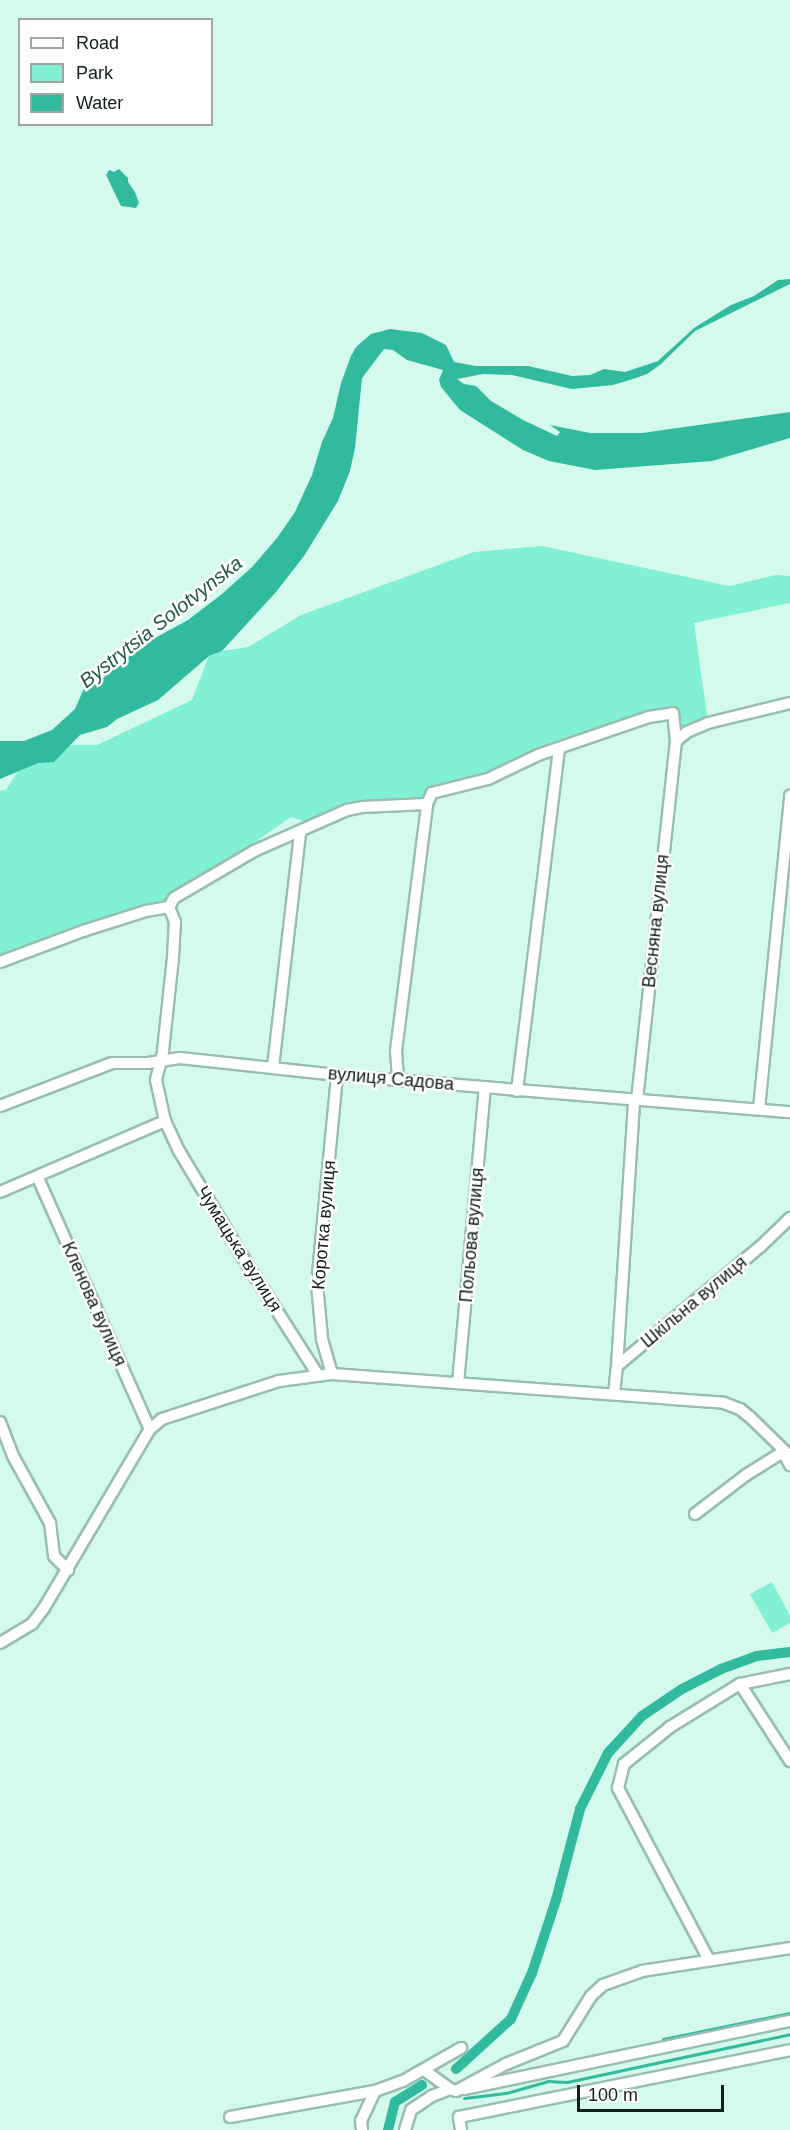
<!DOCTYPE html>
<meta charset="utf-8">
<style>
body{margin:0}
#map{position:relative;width:790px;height:2130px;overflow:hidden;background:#d4faee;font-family:Helvetica,sans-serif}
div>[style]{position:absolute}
.green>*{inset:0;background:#81f0d4}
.water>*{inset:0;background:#32ba9e}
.stream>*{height:3px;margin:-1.5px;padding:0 1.5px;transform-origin:1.5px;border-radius:1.5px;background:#32ba9e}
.canal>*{height:10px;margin:-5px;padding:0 5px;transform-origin:5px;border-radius:5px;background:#32ba9e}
.roads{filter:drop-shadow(2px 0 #99bdb3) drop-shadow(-2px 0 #99bdb3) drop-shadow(0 2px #99bdb3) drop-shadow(0 -2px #99bdb3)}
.minor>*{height:10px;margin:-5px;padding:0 5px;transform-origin:5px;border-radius:5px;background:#fff}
span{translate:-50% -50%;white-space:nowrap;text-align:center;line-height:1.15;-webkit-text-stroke:5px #fff;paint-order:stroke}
.street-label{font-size:18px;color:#13211d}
.water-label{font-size:20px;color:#23584b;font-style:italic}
.legend{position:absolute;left:18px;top:18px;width:195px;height:108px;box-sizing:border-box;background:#fff;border:2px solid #a1a6a5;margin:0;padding:8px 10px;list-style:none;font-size:18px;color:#13211d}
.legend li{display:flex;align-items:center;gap:12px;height:30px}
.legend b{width:30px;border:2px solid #a1a6a5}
.scale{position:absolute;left:577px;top:2085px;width:147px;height:27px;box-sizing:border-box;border:3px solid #13211d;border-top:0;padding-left:8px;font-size:18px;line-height:21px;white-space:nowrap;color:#13211d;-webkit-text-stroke:4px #fff;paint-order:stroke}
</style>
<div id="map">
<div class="green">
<i style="clip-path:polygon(542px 546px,729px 586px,776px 575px,790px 576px,790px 603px,694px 623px,708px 723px,676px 741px,673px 713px,432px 793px,427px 804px,362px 807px,312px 824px,291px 817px,196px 883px,169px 907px,0 962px,0 791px,6px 790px,18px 771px,38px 762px,54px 762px,70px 745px,97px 745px,192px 700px,209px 656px,222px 651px,248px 647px,301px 615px,474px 552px)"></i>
<i style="clip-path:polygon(772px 1582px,790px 1616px,790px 1623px,772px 1633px,750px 1594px)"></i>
</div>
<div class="water">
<i style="clip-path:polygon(119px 169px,128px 178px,128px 182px,135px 192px,139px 203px,136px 208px,121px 206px,106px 175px,109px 170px,114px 172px)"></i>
<i style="clip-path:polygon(790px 279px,790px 284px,695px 331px,661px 364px,647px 374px,633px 379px,613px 385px,572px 389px,512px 375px,483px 374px,457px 379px,464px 384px,476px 386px,491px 401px,523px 420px,557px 436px,560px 432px,550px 425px,590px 433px,642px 433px,790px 412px,790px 438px,712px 461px,595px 470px,549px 461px,523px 450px,460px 410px,441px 387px,439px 380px,443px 370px,407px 360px,393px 350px,384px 349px,362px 378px,355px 448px,350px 471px,338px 501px,304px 556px,276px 592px,222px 651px,209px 656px,158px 700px,117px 719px,107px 727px,80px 735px,54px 762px,38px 763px,0 779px,0 741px,24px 741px,52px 730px,75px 709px,85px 686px,103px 678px,144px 644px,188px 620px,222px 594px,252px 567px,277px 538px,295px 512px,312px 475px,322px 442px,333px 418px,341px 383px,351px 356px,356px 347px,371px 334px,390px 329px,422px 333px,446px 345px,454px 362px,476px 366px,528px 366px,572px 376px,590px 375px,604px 369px,625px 372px,658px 361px,694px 328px,731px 305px,754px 296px,778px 280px)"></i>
</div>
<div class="stream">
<i style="left:663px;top:2039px;width:130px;rotate:-11.6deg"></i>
<i style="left:464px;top:2098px;width:42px;rotate:-6.8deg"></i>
<i style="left:506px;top:2093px;width:44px;rotate:-15.9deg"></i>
<i style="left:548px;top:2081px;width:19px;rotate:3deg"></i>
<i style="left:567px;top:2082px;width:228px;rotate:-12.1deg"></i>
</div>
<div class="canal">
<i style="left:456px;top:2069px;width:74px;rotate:-42.3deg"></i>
<i style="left:511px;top:2019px;width:51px;rotate:-65.5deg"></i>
<i style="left:532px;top:1973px;width:77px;rotate:-71.8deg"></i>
<i style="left:556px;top:1900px;width:94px;rotate:-75.2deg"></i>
<i style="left:580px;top:1809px;width:63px;rotate:-63.4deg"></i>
<i style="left:608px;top:1753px;width:50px;rotate:-47.4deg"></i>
<i style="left:642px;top:1716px;width:48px;rotate:-34deg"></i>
<i style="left:682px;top:1689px;width:44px;rotate:-27.1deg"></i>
<i style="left:721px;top:1669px;width:38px;rotate:-20deg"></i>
<i style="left:757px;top:1656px;width:33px;rotate:-7deg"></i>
<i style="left:388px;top:2130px;width:29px;rotate:-76deg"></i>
<i style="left:395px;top:2102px;width:32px;rotate:-32deg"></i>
</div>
<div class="roads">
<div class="minor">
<i style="left:0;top:962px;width:89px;rotate:-20.5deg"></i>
<i style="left:83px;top:931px;width:66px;rotate:-17.6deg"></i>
<i style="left:146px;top:911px;width:23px;rotate:-10deg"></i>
<i style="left:273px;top:1067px;width:236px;rotate:-83.4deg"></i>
<i style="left:398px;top:1079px;width:28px;rotate:-94deg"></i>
<i style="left:396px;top:1051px;width:249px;rotate:-82.8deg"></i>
<i style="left:517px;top:1091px;width:345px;rotate:-83deg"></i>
<i style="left:637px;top:1100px;width:361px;rotate:-83.8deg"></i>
<i style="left:0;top:1106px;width:120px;rotate:-21deg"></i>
<i style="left:112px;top:1063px;width:36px"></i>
<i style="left:148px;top:1063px;width:32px;rotate:-9deg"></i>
<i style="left:180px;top:1058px;width:158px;rotate:6.2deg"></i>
<i style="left:337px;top:1075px;width:455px;rotate:4.7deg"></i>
<i style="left:759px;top:1109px;width:315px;rotate:-84.3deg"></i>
<i style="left:38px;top:1178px;width:275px;rotate:66deg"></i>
<i style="left:0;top:1192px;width:180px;rotate:-23.3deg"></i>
<i style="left:617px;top:1366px;width:267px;rotate:-86.3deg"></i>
<i style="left:332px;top:1374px;width:37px;rotate:-106deg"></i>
<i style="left:322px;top:1338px;width:54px;rotate:-95.3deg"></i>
<i style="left:317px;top:1284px;width:210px;rotate:-84.5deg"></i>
<i style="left:318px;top:1375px;width:132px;rotate:-122.6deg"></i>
<i style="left:247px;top:1264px;width:132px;rotate:-121deg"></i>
<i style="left:179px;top:1151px;width:33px;rotate:-115deg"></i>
<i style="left:165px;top:1121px;width:42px;rotate:-102.4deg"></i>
<i style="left:156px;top:1080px;width:30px;rotate:-76deg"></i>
<i style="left:163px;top:1051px;width:94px;rotate:-83.9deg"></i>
<i style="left:173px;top:958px;width:36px;rotate:-87deg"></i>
<i style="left:175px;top:922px;width:16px;rotate:-112deg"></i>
<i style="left:169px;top:907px;width:10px;rotate:-61deg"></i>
<i style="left:174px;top:898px;width:93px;rotate:-30.4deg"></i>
<i style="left:254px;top:851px;width:102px;rotate:-23.8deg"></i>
<i style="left:347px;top:810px;width:15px;rotate:-11deg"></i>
<i style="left:362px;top:807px;width:65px;rotate:-2.6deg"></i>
<i style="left:427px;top:804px;width:12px;rotate:-66deg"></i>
<i style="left:432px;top:793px;width:58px;rotate:-14deg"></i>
<i style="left:488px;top:779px;width:55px;rotate:-25.6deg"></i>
<i style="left:538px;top:755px;width:117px;rotate:-18.9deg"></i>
<i style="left:649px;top:717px;width:24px;rotate:-9deg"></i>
<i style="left:673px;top:713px;width:28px;rotate:84deg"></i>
<i style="left:676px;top:741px;width:14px;rotate:-39deg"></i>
<i style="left:687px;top:732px;width:23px;rotate:-23deg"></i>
<i style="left:708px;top:723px;width:84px;rotate:-13.7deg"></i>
<i style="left:458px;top:1383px;width:297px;rotate:-84.8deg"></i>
<i style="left:614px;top:1394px;width:28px;rotate:-84deg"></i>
<i style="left:617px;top:1366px;width:186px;rotate:-39.8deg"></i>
<i style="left:760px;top:1247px;width:42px;rotate:-44deg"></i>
<i style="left:0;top:1422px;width:36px;rotate:69deg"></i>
<i style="left:13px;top:1456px;width:77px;rotate:61.1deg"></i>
<i style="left:50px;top:1523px;width:33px;rotate:83deg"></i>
<i style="left:54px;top:1556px;width:20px;rotate:45deg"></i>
<i style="left:695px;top:1514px;width:64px;rotate:-37.4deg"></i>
<i style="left:746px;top:1475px;width:44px;rotate:-31.9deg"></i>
<i style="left:783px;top:1452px;width:15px;rotate:62deg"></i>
<i style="left:0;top:1643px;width:37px;rotate:-31deg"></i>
<i style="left:32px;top:1624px;width:20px;rotate:-53deg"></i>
<i style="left:44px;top:1608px;width:208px;rotate:-59.4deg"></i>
<i style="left:150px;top:1429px;width:16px;rotate:-40deg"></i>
<i style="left:162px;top:1419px;width:123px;rotate:-18deg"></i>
<i style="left:279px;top:1381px;width:53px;rotate:-7.5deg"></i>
<i style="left:332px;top:1374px;width:393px;rotate:4.2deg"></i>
<i style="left:724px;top:1403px;width:17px;rotate:21deg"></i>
<i style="left:740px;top:1409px;width:14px;rotate:39deg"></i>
<i style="left:751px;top:1418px;width:54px;rotate:44.3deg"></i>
<i style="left:740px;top:1684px;width:92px;rotate:57deg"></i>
<i style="left:709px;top:1960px;width:195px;rotate:-117.9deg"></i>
<i style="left:618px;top:1788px;width:25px;rotate:-76deg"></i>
<i style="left:624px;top:1764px;width:59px;rotate:-38.8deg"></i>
<i style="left:670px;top:1727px;width:82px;rotate:-31.6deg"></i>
<i style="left:740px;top:1684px;width:51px;rotate:-11.3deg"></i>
<i style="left:424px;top:2070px;width:32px;rotate:36deg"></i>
<i style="left:464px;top:2089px;width:333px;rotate:-11.8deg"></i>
<i style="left:230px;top:2117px;width:147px;rotate:-10.2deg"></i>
<i style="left:375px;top:2091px;width:30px;rotate:-20deg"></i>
<i style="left:403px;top:2081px;width:67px;rotate:-29.6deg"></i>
<i style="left:362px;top:2130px;width:9px;rotate:-96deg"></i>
<i style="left:361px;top:2121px;width:33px;rotate:-65deg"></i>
<i style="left:405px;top:2130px;width:21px;rotate:-73deg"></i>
<i style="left:411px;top:2110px;width:25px;rotate:-34deg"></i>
<i style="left:432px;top:2096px;width:19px;rotate:-21deg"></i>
<i style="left:450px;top:2089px;width:6px;rotate:18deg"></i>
<i style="left:456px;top:2091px;width:57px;rotate:-28.4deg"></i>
<i style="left:506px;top:2064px;width:61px;rotate:-22deg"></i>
<i style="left:563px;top:2041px;width:53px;rotate:-58.1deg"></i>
<i style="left:591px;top:1996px;width:16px;rotate:-43deg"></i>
<i style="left:603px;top:1985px;width:41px;rotate:-19.7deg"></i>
<i style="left:642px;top:1971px;width:150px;rotate:-8.8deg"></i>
<i style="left:461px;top:2130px;width:13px;rotate:-99deg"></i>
<i style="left:459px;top:2117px;width:338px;rotate:-11.4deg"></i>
</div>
</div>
<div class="street-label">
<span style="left:656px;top:921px;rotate:-84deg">Весняна вулиця</span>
<span style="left:391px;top:1079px;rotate:5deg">вулиця Садова</span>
<span style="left:324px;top:1225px;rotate:-85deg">Коротка вулиця</span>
<span style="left:472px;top:1235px;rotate:-85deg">Польова вулиця</span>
<span style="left:239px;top:1249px;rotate:58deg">Чумацька вулиця</span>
<span style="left:694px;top:1302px;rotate:-40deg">Шкільна вулиця</span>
<span style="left:94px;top:1304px;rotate:66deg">Кленова вулиця</span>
</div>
<div class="water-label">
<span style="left:161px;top:622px;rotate:-38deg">Bystrytsia Solotvynska</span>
</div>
<ul class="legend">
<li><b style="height:8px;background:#fff"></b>Road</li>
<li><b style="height:16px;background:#81f0d4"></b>Park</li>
<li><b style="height:16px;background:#32ba9e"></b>Water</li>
</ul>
<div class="scale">100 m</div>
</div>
